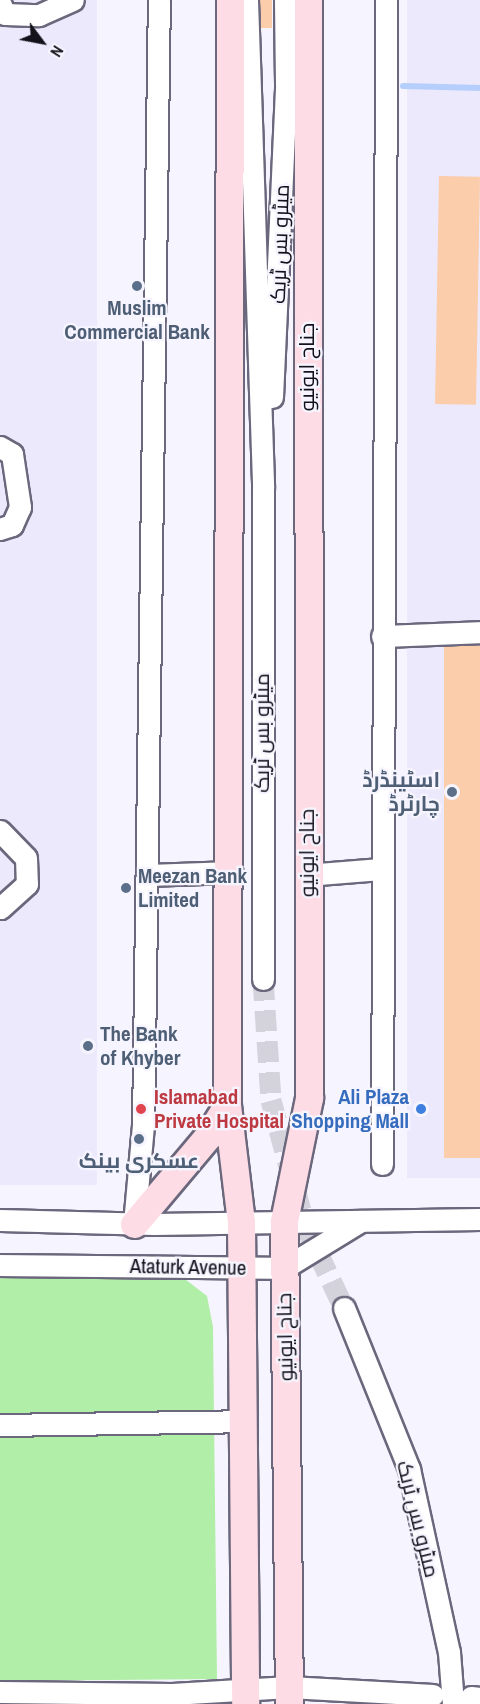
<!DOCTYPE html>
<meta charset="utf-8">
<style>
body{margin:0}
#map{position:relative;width:480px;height:1704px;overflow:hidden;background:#f6f5ff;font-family:"Archivo Narrow",Cairo,sans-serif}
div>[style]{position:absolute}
.built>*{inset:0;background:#ece9fc;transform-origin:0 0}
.green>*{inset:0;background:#b1eea8}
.stream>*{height:6px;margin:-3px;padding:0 3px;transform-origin:3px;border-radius:3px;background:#b5cefc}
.building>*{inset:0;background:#fbcdaa;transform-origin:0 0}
.minor-tunnel>*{height:21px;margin-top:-10.5px;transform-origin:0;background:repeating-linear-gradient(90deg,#d4d3dc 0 21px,transparent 0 31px)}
.roads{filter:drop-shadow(2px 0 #6b677c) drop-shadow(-2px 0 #6b677c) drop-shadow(0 2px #6b677c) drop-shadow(0 -2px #6b677c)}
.minor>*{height:21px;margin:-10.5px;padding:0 10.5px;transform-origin:10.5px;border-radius:10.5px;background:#fff}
.major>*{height:27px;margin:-13.5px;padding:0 13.5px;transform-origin:13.5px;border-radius:13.5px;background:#fddce5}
.dots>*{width:16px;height:16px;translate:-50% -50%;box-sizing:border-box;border:3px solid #f6f5ff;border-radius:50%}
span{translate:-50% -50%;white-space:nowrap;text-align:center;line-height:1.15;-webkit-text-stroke:4.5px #f6f5ff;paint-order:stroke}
.street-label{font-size:21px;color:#131119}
.service-label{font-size:21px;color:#4e5e75;font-weight:700}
.right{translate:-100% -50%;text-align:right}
.left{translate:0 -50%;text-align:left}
.health-label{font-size:21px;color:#be3a42;font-weight:700}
.shop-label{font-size:21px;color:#366cbe;font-weight:700}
.north{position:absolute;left:12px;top:12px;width:60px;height:60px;-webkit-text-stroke:4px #f6f5ff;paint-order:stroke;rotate:122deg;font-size:16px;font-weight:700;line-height:24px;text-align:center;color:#131119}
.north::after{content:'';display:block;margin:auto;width:21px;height:27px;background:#131119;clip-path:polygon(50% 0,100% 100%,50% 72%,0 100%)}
</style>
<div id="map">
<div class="built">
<i style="left:0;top:0;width:97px;height:1185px"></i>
<i style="left:407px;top:0;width:73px;height:1178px"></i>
</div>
<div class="green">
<i style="clip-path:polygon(0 1276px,181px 1276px,207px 1296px,213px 1327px,217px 1679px,0 1681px)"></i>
</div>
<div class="stream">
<i style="left:403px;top:86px;width:77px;rotate:1.5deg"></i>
</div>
<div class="building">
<i style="left:260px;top:0;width:12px;height:28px"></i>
<i style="left:439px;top:176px;width:41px;height:228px;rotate:1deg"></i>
<i style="left:480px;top:645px;width:513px;height:36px;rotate:90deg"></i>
</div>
<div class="minor-tunnel">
<i style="left:263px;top:979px;width:121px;rotate:86.2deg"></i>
<i style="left:271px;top:1100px;width:130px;rotate:74.8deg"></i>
<i style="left:305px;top:1225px;width:92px;rotate:64.8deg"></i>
</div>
<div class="roads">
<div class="minor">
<i style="left:247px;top:0;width:488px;rotate:88.1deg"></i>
<i style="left:263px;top:488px;width:491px;rotate:90deg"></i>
<i style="left:0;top:3px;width:12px;rotate:66deg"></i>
<i style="left:5px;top:14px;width:34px;rotate:2deg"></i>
<i style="left:39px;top:15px;width:37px;rotate:-24deg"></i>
<i style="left:272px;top:397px;width:314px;rotate:-87.4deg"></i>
<i style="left:286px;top:83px;width:83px;rotate:-90.7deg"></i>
<i style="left:0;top:447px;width:14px;rotate:30deg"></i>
<i style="left:12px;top:454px;width:54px;rotate:81.4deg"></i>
<i style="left:20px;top:507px;width:20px;rotate:114deg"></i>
<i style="left:12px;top:525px;width:13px;rotate:162deg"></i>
<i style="left:382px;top:636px;width:98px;rotate:-2.3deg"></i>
<i style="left:0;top:831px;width:37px;rotate:46deg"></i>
<i style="left:26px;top:858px;width:26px;rotate:88deg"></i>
<i style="left:27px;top:884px;width:36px;rotate:138deg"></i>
<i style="left:148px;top:875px;width:84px;rotate:-2deg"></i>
<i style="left:306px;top:875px;width:75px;rotate:-4.6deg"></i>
<i style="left:382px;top:1164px;width:1164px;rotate:-89.8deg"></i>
<i style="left:0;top:1220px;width:154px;rotate:1.5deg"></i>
<i style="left:154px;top:1224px;width:326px;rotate:-0.9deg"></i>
<i style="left:134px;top:1224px;width:99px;rotate:-84.8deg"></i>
<i style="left:143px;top:1125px;width:1125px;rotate:-89.19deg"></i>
<i style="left:0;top:1265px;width:284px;rotate:0.6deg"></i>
<i style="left:284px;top:1268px;width:90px;rotate:-31.4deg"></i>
<i style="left:344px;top:1308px;width:174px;rotate:68deg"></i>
<i style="left:409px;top:1469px;width:187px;rotate:77.7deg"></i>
<i style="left:449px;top:1652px;width:52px;rotate:85.6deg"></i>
<i style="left:0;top:1425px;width:243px;rotate:-0.9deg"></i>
<i style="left:0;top:1692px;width:172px;rotate:0.7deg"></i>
<i style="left:172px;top:1694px;width:117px;rotate:-3.4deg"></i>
<i style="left:289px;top:1687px;width:144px;rotate:3.2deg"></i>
<i style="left:471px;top:1697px;width:9px;rotate:6deg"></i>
</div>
<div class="major">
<i style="left:230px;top:0;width:1105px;rotate:90.16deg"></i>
<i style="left:227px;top:1105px;width:118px;rotate:83.2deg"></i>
<i style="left:241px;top:1222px;width:482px;rotate:89.5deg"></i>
<i style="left:134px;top:1224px;width:115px;rotate:-49.9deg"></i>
<i style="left:208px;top:1136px;width:36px;rotate:-58deg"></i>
<i style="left:289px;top:1704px;width:483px;rotate:-90.6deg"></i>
<i style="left:284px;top:1221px;width:126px;rotate:-78.5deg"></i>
<i style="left:309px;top:1098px;width:1098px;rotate:-90.05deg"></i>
</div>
</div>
<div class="dots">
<i style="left:137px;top:286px;background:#5c6f8a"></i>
<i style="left:452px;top:792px;background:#5c6f8a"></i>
<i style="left:126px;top:888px;background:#5c6f8a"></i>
<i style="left:88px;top:1046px;background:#5c6f8a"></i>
<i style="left:141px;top:1109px;background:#e0444e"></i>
<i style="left:421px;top:1109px;background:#3f7fe0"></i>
<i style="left:139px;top:1139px;background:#5c6f8a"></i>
</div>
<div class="street-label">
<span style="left:280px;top:244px;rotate:-88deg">میٹرو بس ٹریک</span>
<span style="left:307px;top:367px;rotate:-90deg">جناح ایونیو</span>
<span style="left:262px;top:733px;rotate:-90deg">میٹرو بس ٹریک</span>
<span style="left:307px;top:853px;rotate:-90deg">جناح ایونیو</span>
<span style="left:188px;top:1267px;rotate:1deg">Ataturk Avenue</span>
<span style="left:285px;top:1337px;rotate:-91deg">جناح ایونیو</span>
<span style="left:418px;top:1519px;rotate:76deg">میٹرو بس ٹریک</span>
</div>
<div class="service-label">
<span style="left:137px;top:320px">Muslim<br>Commercial Bank</span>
<span class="right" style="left:440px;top:792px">اسٹینڈرڈ<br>چارٹرڈ</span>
<span class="left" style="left:138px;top:888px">Meezan Bank<br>Limited</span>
<span class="left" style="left:100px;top:1046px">The Bank<br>of Khyber</span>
<span style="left:139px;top:1161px">عسکری بینک</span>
</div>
<div class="health-label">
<span class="left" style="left:154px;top:1109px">Islamabad<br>Private Hospital</span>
</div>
<div class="shop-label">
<span class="right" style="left:409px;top:1109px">Ali Plaza<br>Shopping Mall</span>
</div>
<div class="north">N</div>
</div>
